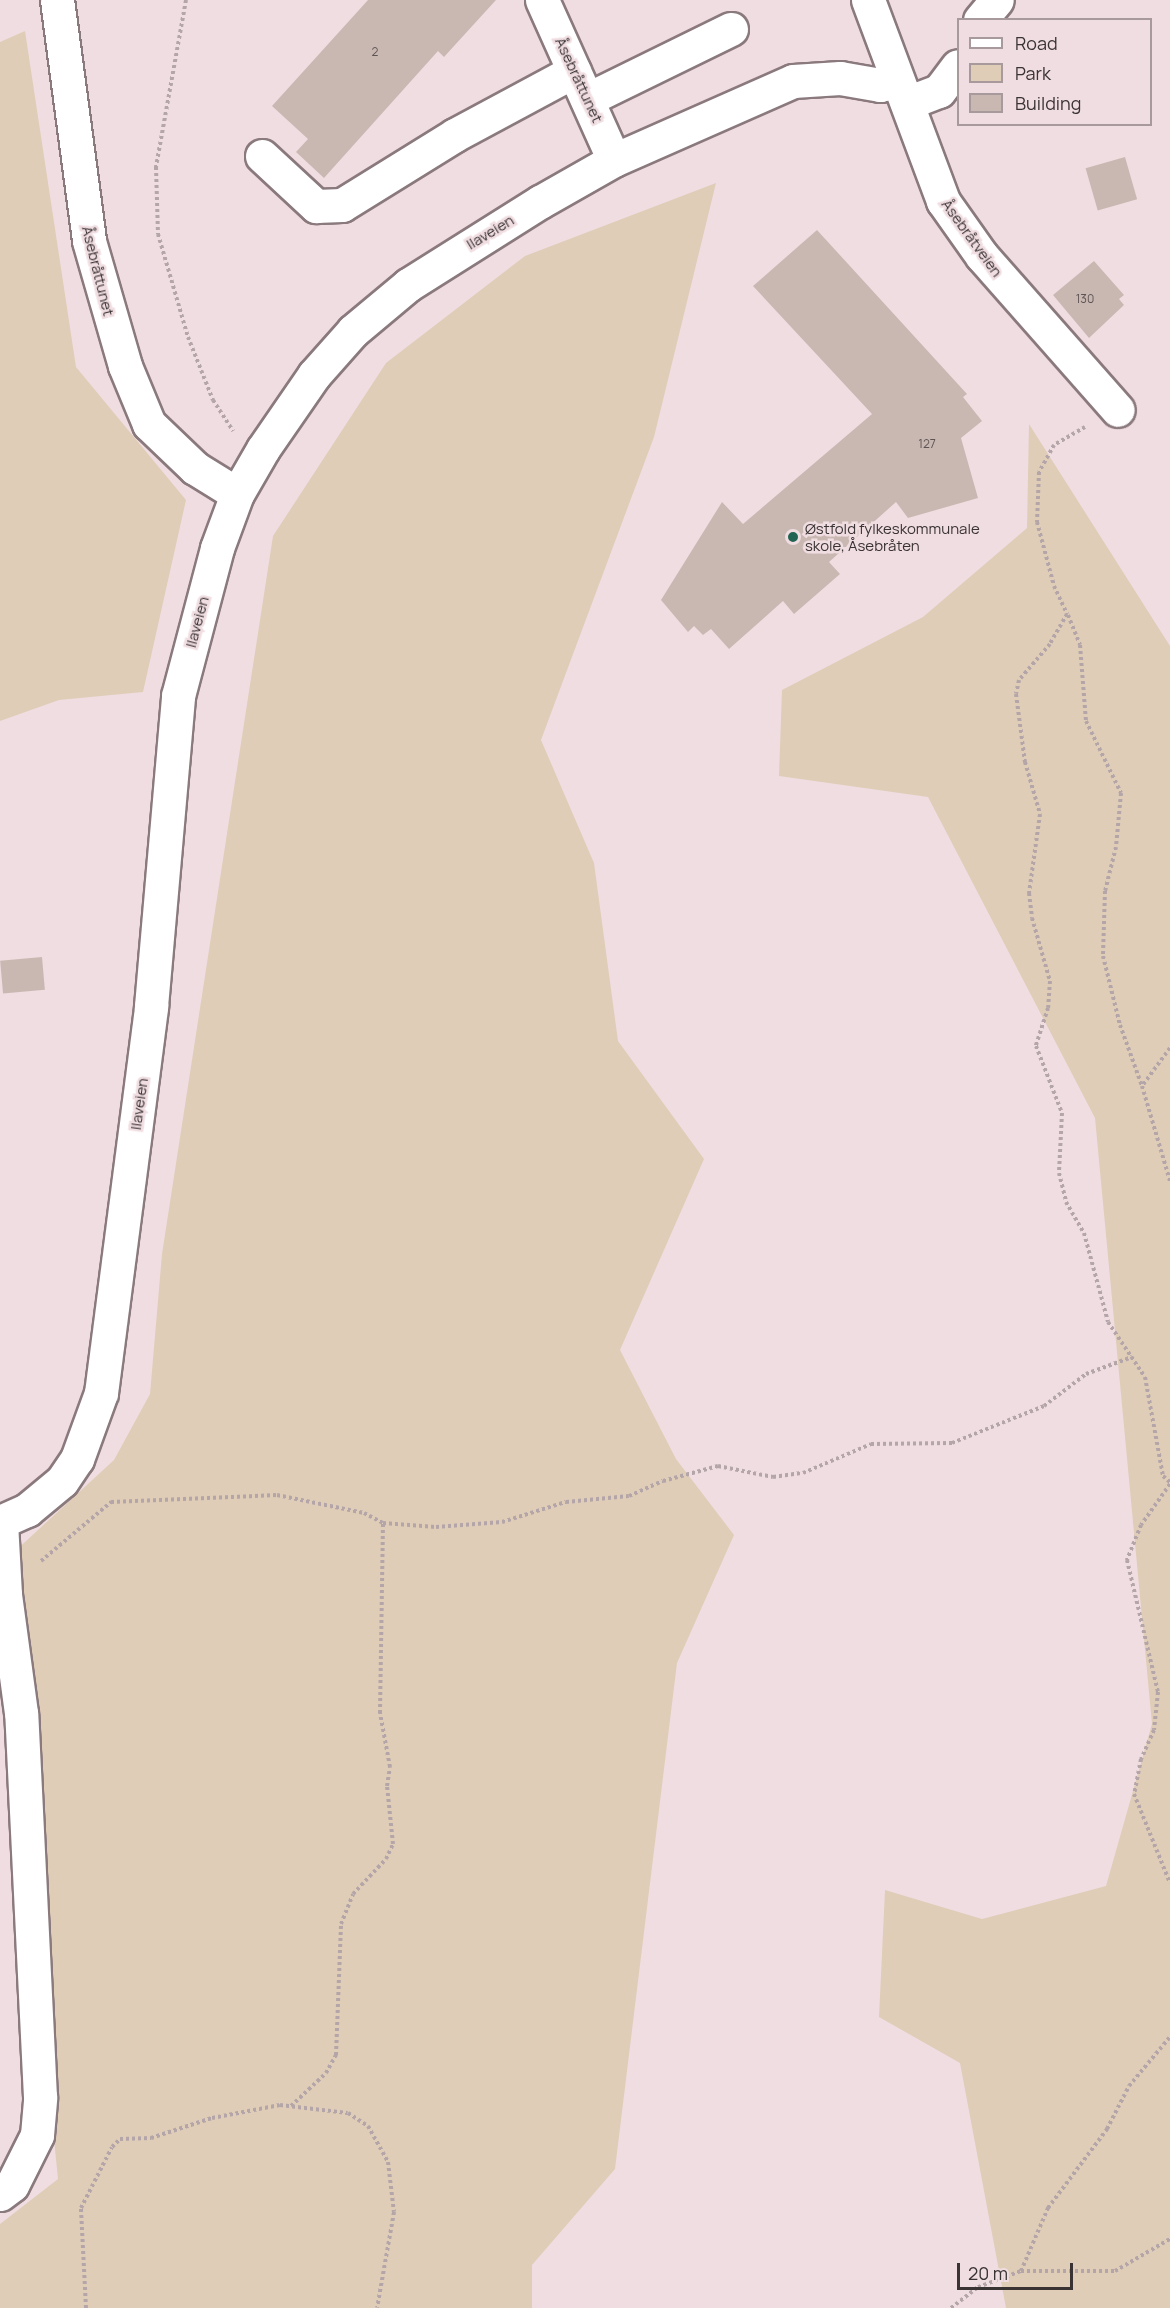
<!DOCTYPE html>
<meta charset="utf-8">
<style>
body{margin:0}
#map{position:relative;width:1170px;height:2308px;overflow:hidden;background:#f0dde1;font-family:Manrope,sans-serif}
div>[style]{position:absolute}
.green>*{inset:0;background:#dfcdb8}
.building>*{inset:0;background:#c9b8b2;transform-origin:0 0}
.path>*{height:4px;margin-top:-2px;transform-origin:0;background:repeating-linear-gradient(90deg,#b4a5a8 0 3px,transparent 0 6px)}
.roads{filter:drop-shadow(2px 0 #8a797d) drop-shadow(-2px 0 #8a797d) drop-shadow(0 2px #8a797d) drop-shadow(0 -2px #8a797d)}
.minor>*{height:33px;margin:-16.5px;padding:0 16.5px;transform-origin:16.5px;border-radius:16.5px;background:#fff}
.dots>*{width:16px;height:16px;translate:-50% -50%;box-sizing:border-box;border:3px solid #f0dde1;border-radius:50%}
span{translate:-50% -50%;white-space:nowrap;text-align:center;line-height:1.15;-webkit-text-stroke:5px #f0dde1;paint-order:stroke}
.number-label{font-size:12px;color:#5e5454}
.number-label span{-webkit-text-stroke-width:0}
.street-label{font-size:15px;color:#3a3334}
.poi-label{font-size:15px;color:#3a3334}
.left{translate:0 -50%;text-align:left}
.legend{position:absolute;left:957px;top:18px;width:195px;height:108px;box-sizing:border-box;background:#f0dde1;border:2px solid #a7999c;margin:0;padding:8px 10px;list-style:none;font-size:18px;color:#3a3334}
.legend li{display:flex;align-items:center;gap:12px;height:30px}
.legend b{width:30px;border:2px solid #a7999c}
.scale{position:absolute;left:957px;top:2263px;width:116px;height:27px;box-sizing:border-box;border:3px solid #3a3334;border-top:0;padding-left:8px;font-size:18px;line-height:21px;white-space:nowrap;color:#3a3334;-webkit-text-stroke:4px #f0dde1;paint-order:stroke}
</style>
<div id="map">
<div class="green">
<i style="clip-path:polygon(25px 31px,76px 367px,186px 500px,143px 692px,59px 700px,0 721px,0 42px)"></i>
<i style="clip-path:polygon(716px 183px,654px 437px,541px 740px,594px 863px,618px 1041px,704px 1159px,620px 1350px,676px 1459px,734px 1535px,677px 1663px,615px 2169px,532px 2265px,532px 2308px,0 2308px,0 2224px,58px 2179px,0 1605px,0 1565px,114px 1460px,150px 1394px,162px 1254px,273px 536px,386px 363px,525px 256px)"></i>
<i style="clip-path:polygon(1029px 424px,1170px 646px,1170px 2308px,1006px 2308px,960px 2063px,879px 2017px,885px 1890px,982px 1919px,1106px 1886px,1152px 1724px,1095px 1118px,928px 797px,779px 776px,782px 690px,923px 617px,1027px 528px)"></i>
</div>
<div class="building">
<i style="clip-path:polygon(368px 0,496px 0,444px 57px,438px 51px,324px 178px,296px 152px,308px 139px,272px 106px)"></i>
<i style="left:1125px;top:157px;width:44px;height:41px;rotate:74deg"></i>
<i style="clip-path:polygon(817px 230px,967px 394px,963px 397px,982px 421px,961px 438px,978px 498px,908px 518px,896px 502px,829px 562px,840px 574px,794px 614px,783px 601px,729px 649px,711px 629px,703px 635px,694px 626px,688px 632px,661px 600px,722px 502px,743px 524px,872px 414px,753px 286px)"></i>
<i style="clip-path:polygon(1094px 261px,1124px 295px,1119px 299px,1124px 305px,1089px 338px,1053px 295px)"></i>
<i style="left:42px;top:957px;width:33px;height:42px;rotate:85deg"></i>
</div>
<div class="path">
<i style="left:186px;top:0;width:170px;rotate:100.2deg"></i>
<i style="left:156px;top:167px;width:67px;rotate:88.3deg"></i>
<i style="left:158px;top:234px;width:107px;rotate:73.8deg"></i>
<i style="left:188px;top:337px;width:68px;rotate:68.4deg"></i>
<i style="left:213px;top:400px;width:37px;rotate:57deg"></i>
<i style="left:1085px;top:427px;width:36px;rotate:150deg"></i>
<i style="left:1054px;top:445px;width:31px;rotate:119deg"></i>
<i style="left:1039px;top:472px;width:50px;rotate:92.3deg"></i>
<i style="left:1037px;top:522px;width:66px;rotate:75.1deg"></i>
<i style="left:1054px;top:586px;width:31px;rotate:65deg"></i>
<i style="left:1067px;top:614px;width:34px;rotate:120deg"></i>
<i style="left:1050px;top:644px;width:48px;rotate:130.7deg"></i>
<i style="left:1019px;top:680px;width:14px;rotate:102deg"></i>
<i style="left:1016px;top:694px;width:69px;rotate:82.5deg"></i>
<i style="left:1025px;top:762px;width:54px;rotate:73.9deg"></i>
<i style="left:1040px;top:814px;width:80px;rotate:97.9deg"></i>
<i style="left:1029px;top:893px;width:25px;rotate:83deg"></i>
<i style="left:1032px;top:918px;width:66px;rotate:74.1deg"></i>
<i style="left:1050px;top:981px;width:27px;rotate:94deg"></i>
<i style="left:1048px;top:1008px;width:40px;rotate:108deg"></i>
<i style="left:1036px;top:1046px;width:72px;rotate:68.8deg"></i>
<i style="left:1062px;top:1113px;width:60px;rotate:92.9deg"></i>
<i style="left:1059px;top:1173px;width:30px;rotate:76deg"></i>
<i style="left:1066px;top:1202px;width:36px;rotate:60deg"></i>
<i style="left:1084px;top:1233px;width:92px;rotate:74.9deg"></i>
<i style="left:1108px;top:1322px;width:66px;rotate:56.1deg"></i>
<i style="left:1145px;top:1377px;width:101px;rotate:79.7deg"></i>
<i style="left:1163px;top:1476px;width:9px;rotate:41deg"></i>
<i style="left:1068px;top:615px;width:32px;rotate:68deg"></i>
<i style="left:1080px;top:645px;width:76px;rotate:85.5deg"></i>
<i style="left:1086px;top:721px;width:80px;rotate:64.1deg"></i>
<i style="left:1121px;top:793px;width:54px;rotate:95.3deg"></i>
<i style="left:1116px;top:847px;width:45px;rotate:104deg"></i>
<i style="left:1105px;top:891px;width:65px;rotate:91.8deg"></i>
<i style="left:1103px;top:956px;width:71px;rotate:76.2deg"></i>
<i style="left:1120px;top:1025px;width:65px;rotate:70.2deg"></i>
<i style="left:1170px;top:1048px;width:47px;rotate:126.4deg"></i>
<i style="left:1142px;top:1086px;width:99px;rotate:73.6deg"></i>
<i style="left:1170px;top:1484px;width:50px;rotate:125.3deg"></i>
<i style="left:1141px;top:1525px;width:38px;rotate:112deg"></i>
<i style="left:1127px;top:1560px;width:136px;rotate:76.8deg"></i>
<i style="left:1158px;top:1692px;width:38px;rotate:96deg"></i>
<i style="left:1154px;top:1730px;width:32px;rotate:114deg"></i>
<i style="left:1141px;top:1759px;width:36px;rotate:101deg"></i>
<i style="left:1134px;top:1794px;width:96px;rotate:68deg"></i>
<i style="left:41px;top:1561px;width:92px;rotate:-40.1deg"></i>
<i style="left:111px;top:1502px;width:166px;rotate:-2.4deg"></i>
<i style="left:277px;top:1495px;width:89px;rotate:11.7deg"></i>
<i style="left:364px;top:1513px;width:21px;rotate:28deg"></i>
<i style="left:383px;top:1523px;width:53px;rotate:4.3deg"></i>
<i style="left:436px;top:1527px;width:66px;rotate:-4.3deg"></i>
<i style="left:502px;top:1522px;width:67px;rotate:-17.4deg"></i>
<i style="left:566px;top:1502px;width:63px;rotate:-5.4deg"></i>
<i style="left:629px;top:1496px;width:37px;rotate:-24deg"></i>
<i style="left:663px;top:1481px;width:57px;rotate:-15.3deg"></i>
<i style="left:718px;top:1466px;width:56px;rotate:11.3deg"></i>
<i style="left:773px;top:1477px;width:30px;rotate:-8deg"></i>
<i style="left:803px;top:1473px;width:74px;rotate:-23.1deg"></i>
<i style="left:871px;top:1444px;width:81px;rotate:-0.7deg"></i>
<i style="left:952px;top:1443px;width:99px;rotate:-21.9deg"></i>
<i style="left:1044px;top:1406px;width:53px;rotate:-37.3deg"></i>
<i style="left:1086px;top:1374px;width:49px;rotate:-20.3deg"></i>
<i style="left:291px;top:2106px;width:48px;rotate:-43.3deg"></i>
<i style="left:326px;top:2073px;width:21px;rotate:-61deg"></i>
<i style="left:336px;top:2055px;width:131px;rotate:-87.8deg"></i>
<i style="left:341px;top:1924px;width:32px;rotate:-68deg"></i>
<i style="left:353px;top:1894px;width:48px;rotate:-46.7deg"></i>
<i style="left:386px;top:1859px;width:17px;rotate:-65deg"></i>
<i style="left:393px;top:1844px;width:58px;rotate:-95.9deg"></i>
<i style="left:387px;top:1786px;width:19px;rotate:-81deg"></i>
<i style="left:390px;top:1767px;width:55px;rotate:-100.5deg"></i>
<i style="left:380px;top:1713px;width:190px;rotate:-89.1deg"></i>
<i style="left:1021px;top:2271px;width:69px;rotate:-66.8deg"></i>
<i style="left:1048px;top:2208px;width:99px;rotate:-53.2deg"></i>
<i style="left:1107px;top:2129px;width:48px;rotate:-62.9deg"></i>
<i style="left:1129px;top:2086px;width:64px;rotate:-50.1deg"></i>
<i style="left:86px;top:2308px;width:100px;rotate:-92.9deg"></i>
<i style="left:81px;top:2208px;width:68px;rotate:-63.1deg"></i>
<i style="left:112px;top:2147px;width:11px;rotate:-45deg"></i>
<i style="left:120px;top:2139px;width:31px;rotate:-2deg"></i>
<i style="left:151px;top:2138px;width:64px;rotate:-18.2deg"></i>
<i style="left:212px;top:2118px;width:69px;rotate:-10.8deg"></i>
<i style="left:280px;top:2105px;width:68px;rotate:6.7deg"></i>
<i style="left:348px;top:2113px;width:24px;rotate:33deg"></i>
<i style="left:368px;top:2126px;width:41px;rotate:60.9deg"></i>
<i style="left:388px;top:2162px;width:50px;rotate:83.2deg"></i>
<i style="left:394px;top:2212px;width:97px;rotate:100deg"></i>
<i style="left:951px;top:2308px;width:34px;rotate:-38deg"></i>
<i style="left:978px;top:2287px;width:46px;rotate:-20.4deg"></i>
<i style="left:1021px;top:2271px;width:94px"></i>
<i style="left:1115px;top:2271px;width:64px;rotate:-30.2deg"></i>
</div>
<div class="roads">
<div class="minor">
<i style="left:57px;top:0;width:243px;rotate:82.4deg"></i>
<i style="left:89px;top:241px;width:130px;rotate:73.9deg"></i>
<i style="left:125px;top:366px;width:63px;rotate:67.5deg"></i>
<i style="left:149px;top:424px;width:64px;rotate:43.7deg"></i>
<i style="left:195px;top:468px;width:49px;rotate:31.8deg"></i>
<i style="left:542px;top:0;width:175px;rotate:65.8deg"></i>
<i style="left:868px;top:0;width:215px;rotate:69.5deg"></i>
<i style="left:943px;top:201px;width:67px;rotate:54.7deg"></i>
<i style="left:982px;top:256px;width:205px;rotate:48.6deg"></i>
<i style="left:980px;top:20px;width:26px;rotate:-50deg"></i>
<i style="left:590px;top:98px;width:157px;rotate:-26.1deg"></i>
<i style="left:907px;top:103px;width:34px;rotate:-21deg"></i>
<i style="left:939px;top:91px;width:31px;rotate:-53deg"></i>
<i style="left:262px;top:156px;width:74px;rotate:42.8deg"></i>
<i style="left:316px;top:206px;width:26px;rotate:-2deg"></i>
<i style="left:342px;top:205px;width:133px;rotate:-31.8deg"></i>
<i style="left:455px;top:135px;width:135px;rotate:-28.3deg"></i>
<i style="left:0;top:1522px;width:30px;rotate:-24deg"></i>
<i style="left:27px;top:1510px;width:45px;rotate:-39.6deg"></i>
<i style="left:62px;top:1481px;width:27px;rotate:-56deg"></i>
<i style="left:77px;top:1459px;width:70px;rotate:-70deg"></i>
<i style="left:101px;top:1393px;width:390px;rotate:-82.6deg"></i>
<i style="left:151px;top:1006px;width:311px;rotate:-85deg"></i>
<i style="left:178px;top:696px;width:153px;rotate:-75.2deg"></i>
<i style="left:217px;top:548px;width:58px;rotate:-69.7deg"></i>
<i style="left:237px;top:494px;width:52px;rotate:-60deg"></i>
<i style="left:263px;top:449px;width:90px;rotate:-55.4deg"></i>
<i style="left:314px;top:375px;width:59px;rotate:-48.4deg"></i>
<i style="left:353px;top:331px;width:72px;rotate:-39.9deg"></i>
<i style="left:408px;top:285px;width:156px;rotate:-32.2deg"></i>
<i style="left:540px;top:202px;width:85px;rotate:-29.6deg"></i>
<i style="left:614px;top:160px;width:196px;rotate:-23.8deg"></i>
<i style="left:793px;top:81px;width:47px;rotate:-3.7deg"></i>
<i style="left:840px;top:78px;width:41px;rotate:9.9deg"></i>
<i style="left:880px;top:85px;width:18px;rotate:-13deg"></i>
<i style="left:0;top:2194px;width:15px;rotate:-37deg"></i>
<i style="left:12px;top:2185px;width:56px;rotate:-63.4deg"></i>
<i style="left:37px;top:2135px;width:38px;rotate:-85deg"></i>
<i style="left:40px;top:2097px;width:384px;rotate:-92.8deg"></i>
<i style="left:21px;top:1713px;width:120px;rotate:-97.7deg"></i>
<i style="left:5px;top:1594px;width:72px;rotate:-93.2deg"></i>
</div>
</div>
<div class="dots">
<i style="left:793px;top:537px;background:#226453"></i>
</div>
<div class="number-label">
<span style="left:375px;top:52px">2</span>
<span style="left:1085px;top:299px">130</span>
<span style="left:927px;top:444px">127</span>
</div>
<div class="street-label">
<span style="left:579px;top:80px;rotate:65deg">Åsebråttunet</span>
<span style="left:490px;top:232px;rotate:-31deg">Ilaveien</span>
<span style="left:972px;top:238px;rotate:54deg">Åsebråtveien</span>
<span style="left:98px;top:271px;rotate:76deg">Åsebråttunet</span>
<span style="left:197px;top:622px;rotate:-75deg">Ilaveien</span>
<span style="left:139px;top:1104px;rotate:-82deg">Ilaveien</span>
</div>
<div class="poi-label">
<span class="left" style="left:805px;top:537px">Østfold fylkeskommunale<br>skole, Åsebråten</span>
</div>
<ul class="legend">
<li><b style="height:8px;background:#fff"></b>Road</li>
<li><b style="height:16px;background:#dfcdb8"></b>Park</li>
<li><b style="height:16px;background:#c9b8b2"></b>Building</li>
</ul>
<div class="scale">20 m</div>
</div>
